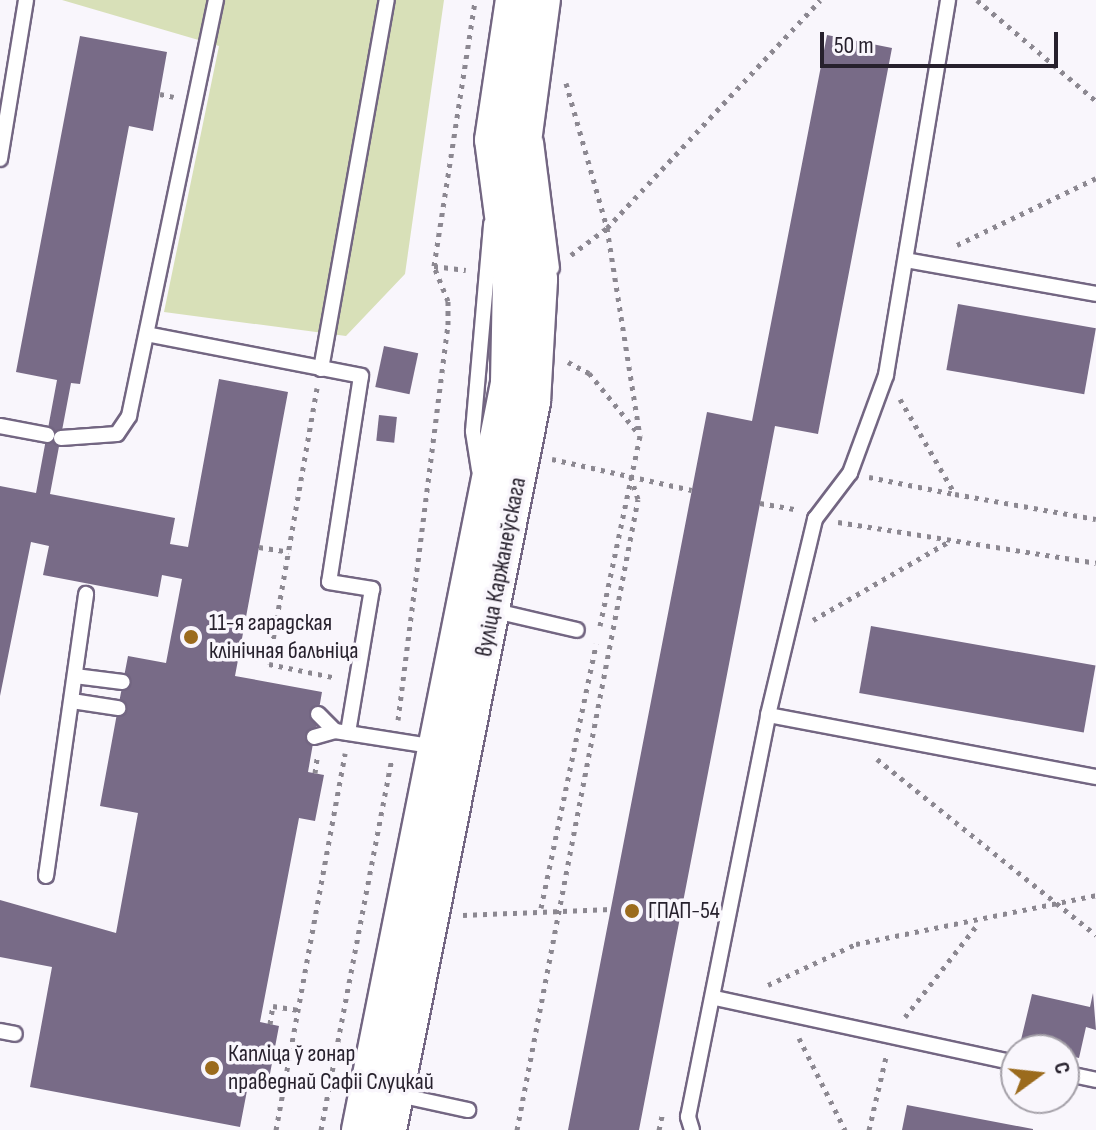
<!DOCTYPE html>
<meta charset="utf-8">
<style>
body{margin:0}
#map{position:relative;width:1096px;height:1130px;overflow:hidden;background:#f9f6fc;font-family:"Sofia Sans Condensed",sans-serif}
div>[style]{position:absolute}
.green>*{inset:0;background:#d8e0b8}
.building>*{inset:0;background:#786b87;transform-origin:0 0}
.path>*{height:5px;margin-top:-2.5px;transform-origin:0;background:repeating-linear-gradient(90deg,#8c8891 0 4px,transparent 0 10px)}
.roads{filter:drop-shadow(2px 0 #736682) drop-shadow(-2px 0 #736682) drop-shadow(0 2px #736682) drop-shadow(0 -2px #736682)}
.service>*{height:14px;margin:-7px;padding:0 7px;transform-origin:7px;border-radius:7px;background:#fff}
.tertiary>*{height:34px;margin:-17px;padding:0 17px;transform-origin:17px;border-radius:17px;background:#fff}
.dots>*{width:22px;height:22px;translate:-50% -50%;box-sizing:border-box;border:4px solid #f9f6fc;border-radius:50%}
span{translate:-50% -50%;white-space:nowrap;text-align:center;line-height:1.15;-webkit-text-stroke:7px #f9f6fc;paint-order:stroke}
.street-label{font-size:24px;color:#27212d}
.poi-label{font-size:24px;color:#27212d}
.left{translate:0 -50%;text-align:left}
.north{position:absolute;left:1000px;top:1034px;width:80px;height:80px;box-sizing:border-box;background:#f9f6fc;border:2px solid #a5a1a9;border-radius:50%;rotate:75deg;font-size:22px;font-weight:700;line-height:32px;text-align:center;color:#27212d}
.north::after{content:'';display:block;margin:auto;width:28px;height:36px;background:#9b6b1d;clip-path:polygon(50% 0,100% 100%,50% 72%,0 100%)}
.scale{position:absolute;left:820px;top:32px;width:238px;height:36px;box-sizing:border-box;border:4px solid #27212d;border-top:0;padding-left:10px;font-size:24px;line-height:28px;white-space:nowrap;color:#27212d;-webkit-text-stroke:6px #f9f6fc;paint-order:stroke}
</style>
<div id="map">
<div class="green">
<i style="clip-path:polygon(444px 0,405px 274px,346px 336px,164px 312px,219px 46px,62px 0)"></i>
</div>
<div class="building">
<i style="clip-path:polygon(827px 35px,892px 48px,818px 434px,775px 426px,639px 1130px,568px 1130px,707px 412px,752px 421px)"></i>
<i style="clip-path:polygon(80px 36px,167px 52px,153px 131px,129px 126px,80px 384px,71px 383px,50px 494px,175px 518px,170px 544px,188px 547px,219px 379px,288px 392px,235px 676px,322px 692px,308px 772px,324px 775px,315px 821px,299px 818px,260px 1022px,279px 1026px,269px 1079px,250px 1075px,240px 1127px,30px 1087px,52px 967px,0 957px,0 900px,116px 933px,138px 813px,100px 806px,118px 708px,128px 656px,166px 663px,182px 579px,162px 575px,158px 597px,43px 575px,49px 546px,31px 542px,0 696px,0 486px,36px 493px,57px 380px,16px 372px)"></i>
<i style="left:958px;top:304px;width:140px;height:67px;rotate:10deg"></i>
<i style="left:384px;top:346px;width:35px;height:42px;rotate:12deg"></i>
<i style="left:379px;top:415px;width:18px;height:26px;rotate:6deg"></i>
<i style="left:871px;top:626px;width:228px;height:68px;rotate:10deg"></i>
<i style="clip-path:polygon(1093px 993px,1096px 1030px,1086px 1027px,1079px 1058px,1020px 1044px,1032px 994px,1090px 1007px)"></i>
<i style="clip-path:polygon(907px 1105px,1033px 1129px,1033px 1130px,902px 1130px)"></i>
</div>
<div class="path">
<i style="left:977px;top:0;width:156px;rotate:40.3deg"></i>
<i style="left:566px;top:83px;width:151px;rotate:74.2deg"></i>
<i style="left:607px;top:228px;width:312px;rotate:-46.9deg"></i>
<i style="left:160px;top:94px;width:14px;rotate:12deg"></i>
<i style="left:957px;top:245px;width:154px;rotate:-25.7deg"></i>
<i style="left:571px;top:255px;width:45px;rotate:-36.9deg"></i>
<i style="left:607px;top:228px;width:211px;rotate:81deg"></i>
<i style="left:640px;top:436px;width:194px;rotate:101.9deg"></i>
<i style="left:434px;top:266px;width:32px;rotate:7deg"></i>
<i style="left:568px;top:362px;width:24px;rotate:28deg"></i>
<i style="left:589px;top:373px;width:77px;rotate:50.8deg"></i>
<i style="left:317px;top:388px;width:280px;rotate:99.9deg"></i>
<i style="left:269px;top:664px;width:69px;rotate:11.6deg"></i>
<i style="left:900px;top:399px;width:110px;rotate:59.9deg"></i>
<i style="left:955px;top:494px;width:143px;rotate:10.1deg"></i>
<i style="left:552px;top:459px;width:143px;rotate:12.5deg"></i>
<i style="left:869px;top:477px;width:87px;rotate:11.3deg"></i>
<i style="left:760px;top:503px;width:36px;rotate:10deg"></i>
<i style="left:838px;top:522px;width:261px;rotate:9deg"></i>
<i style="left:259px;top:547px;width:30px;rotate:9deg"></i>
<i style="left:813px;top:620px;width:158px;rotate:-30deg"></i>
<i style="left:398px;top:720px;width:398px;rotate:-82.8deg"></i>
<i style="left:448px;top:325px;width:24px;rotate:-90deg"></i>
<i style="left:448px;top:301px;width:38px;rotate:-112deg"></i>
<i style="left:434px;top:266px;width:269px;rotate:-81.2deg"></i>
<i style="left:877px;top:759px;width:281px;rotate:38.8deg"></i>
<i style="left:315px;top:773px;width:15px;rotate:-82deg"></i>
<i style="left:541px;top:908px;width:270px;rotate:-78.2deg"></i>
<i style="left:463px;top:915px;width:148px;rotate:-2.3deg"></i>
<i style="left:768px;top:985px;width:97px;rotate:-25deg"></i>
<i style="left:856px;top:944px;width:245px;rotate:-11.5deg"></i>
<i style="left:905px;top:1017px;width:118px;rotate:-51.9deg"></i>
<i style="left:270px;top:1024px;width:18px;rotate:-81deg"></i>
<i style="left:273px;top:1006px;width:26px;rotate:9deg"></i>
<i style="left:799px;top:1038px;width:103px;rotate:63.4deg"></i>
<i style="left:276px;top:1130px;width:383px;rotate:-79.6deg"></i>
<i style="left:321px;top:1130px;width:375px;rotate:-79.2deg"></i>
<i style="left:517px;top:1130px;width:642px;rotate:-79.14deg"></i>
<i style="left:638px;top:499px;width:23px;rotate:-108deg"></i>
<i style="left:659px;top:1130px;width:19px;rotate:-78deg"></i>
<i style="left:869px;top:1130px;width:75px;rotate:-76.9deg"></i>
</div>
<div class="roads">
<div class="service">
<i style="left:536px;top:142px;width:127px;rotate:82.8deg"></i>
<i style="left:0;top:159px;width:161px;rotate:-80.7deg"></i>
<i style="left:906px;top:260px;width:193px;rotate:10.1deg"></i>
<i style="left:151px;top:335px;width:214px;rotate:11deg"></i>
<i style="left:361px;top:376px;width:208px;rotate:98.8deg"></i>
<i style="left:329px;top:582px;width:44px;rotate:9.2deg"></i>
<i style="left:372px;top:589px;width:146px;rotate:99.5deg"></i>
<i style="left:321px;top:369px;width:375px;rotate:-79.9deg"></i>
<i style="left:0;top:426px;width:48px;rotate:10.8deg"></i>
<i style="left:61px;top:438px;width:56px;rotate:-4.1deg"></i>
<i style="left:117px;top:434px;width:22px;rotate:-56deg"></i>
<i style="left:129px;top:416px;width:425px;rotate:-78.2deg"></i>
<i style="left:479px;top:470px;width:39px;rotate:-99deg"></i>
<i style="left:473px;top:431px;width:208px;rotate:-85deg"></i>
<i style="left:491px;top:610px;width:88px;rotate:13.1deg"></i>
<i style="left:75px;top:676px;width:48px;rotate:7.1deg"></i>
<i style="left:72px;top:701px;width:47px;rotate:8.7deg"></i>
<i style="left:768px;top:715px;width:334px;rotate:10.7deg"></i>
<i style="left:335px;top:731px;width:102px;rotate:9deg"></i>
<i style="left:314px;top:737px;width:22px;rotate:-16deg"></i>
<i style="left:335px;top:731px;width:24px;rotate:-135deg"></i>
<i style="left:46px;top:876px;width:285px;rotate:-81.9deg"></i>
<i style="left:715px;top:998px;width:308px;rotate:12.2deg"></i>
<i style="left:0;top:1031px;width:15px;rotate:11deg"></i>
<i style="left:1064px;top:1073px;width:33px;rotate:12deg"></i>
<i style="left:394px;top:1094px;width:76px;rotate:12.2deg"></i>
<i style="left:692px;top:1130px;width:14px;rotate:-107deg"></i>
<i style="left:688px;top:1117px;width:410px;rotate:-78.7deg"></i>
<i style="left:768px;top:715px;width:202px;rotate:-76.5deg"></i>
<i style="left:815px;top:519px;width:58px;rotate:-52.7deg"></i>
<i style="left:850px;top:473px;width:104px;rotate:-69.8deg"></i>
<i style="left:886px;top:375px;width:380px;rotate:-80.6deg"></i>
</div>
<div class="tertiary">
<i style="left:359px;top:1130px;width:762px;rotate:-78.72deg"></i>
<i style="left:508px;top:383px;width:107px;rotate:-88.9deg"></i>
<i style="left:510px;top:276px;width:137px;rotate:-97.5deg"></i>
<i style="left:492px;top:140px;width:142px;rotate:-81.5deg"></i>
<i style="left:389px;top:1130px;width:742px;rotate:-78.81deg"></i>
<i style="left:533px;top:402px;width:123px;rotate:-86.7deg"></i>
<i style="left:540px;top:279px;width:102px;rotate:-101.9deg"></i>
<i style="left:519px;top:179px;width:181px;rotate:-82.4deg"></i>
</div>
</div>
<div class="dots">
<i style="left:191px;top:637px;background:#9b6b1d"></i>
<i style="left:632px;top:911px;background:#9b6b1d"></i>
<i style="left:212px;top:1068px;background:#9b6b1d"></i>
</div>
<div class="street-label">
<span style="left:501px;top:567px;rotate:-79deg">вуліца Каржанеўскага</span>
</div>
<div class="poi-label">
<span class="left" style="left:209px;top:637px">11-я гарадская<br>клінічная бальніца</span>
<span class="left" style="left:648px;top:911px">ГПАП-54</span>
<span class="left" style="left:228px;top:1068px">Капліца ў гонар<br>праведнай Сафіі Слуцкай</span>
</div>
<div class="north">С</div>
<div class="scale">50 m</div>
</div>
